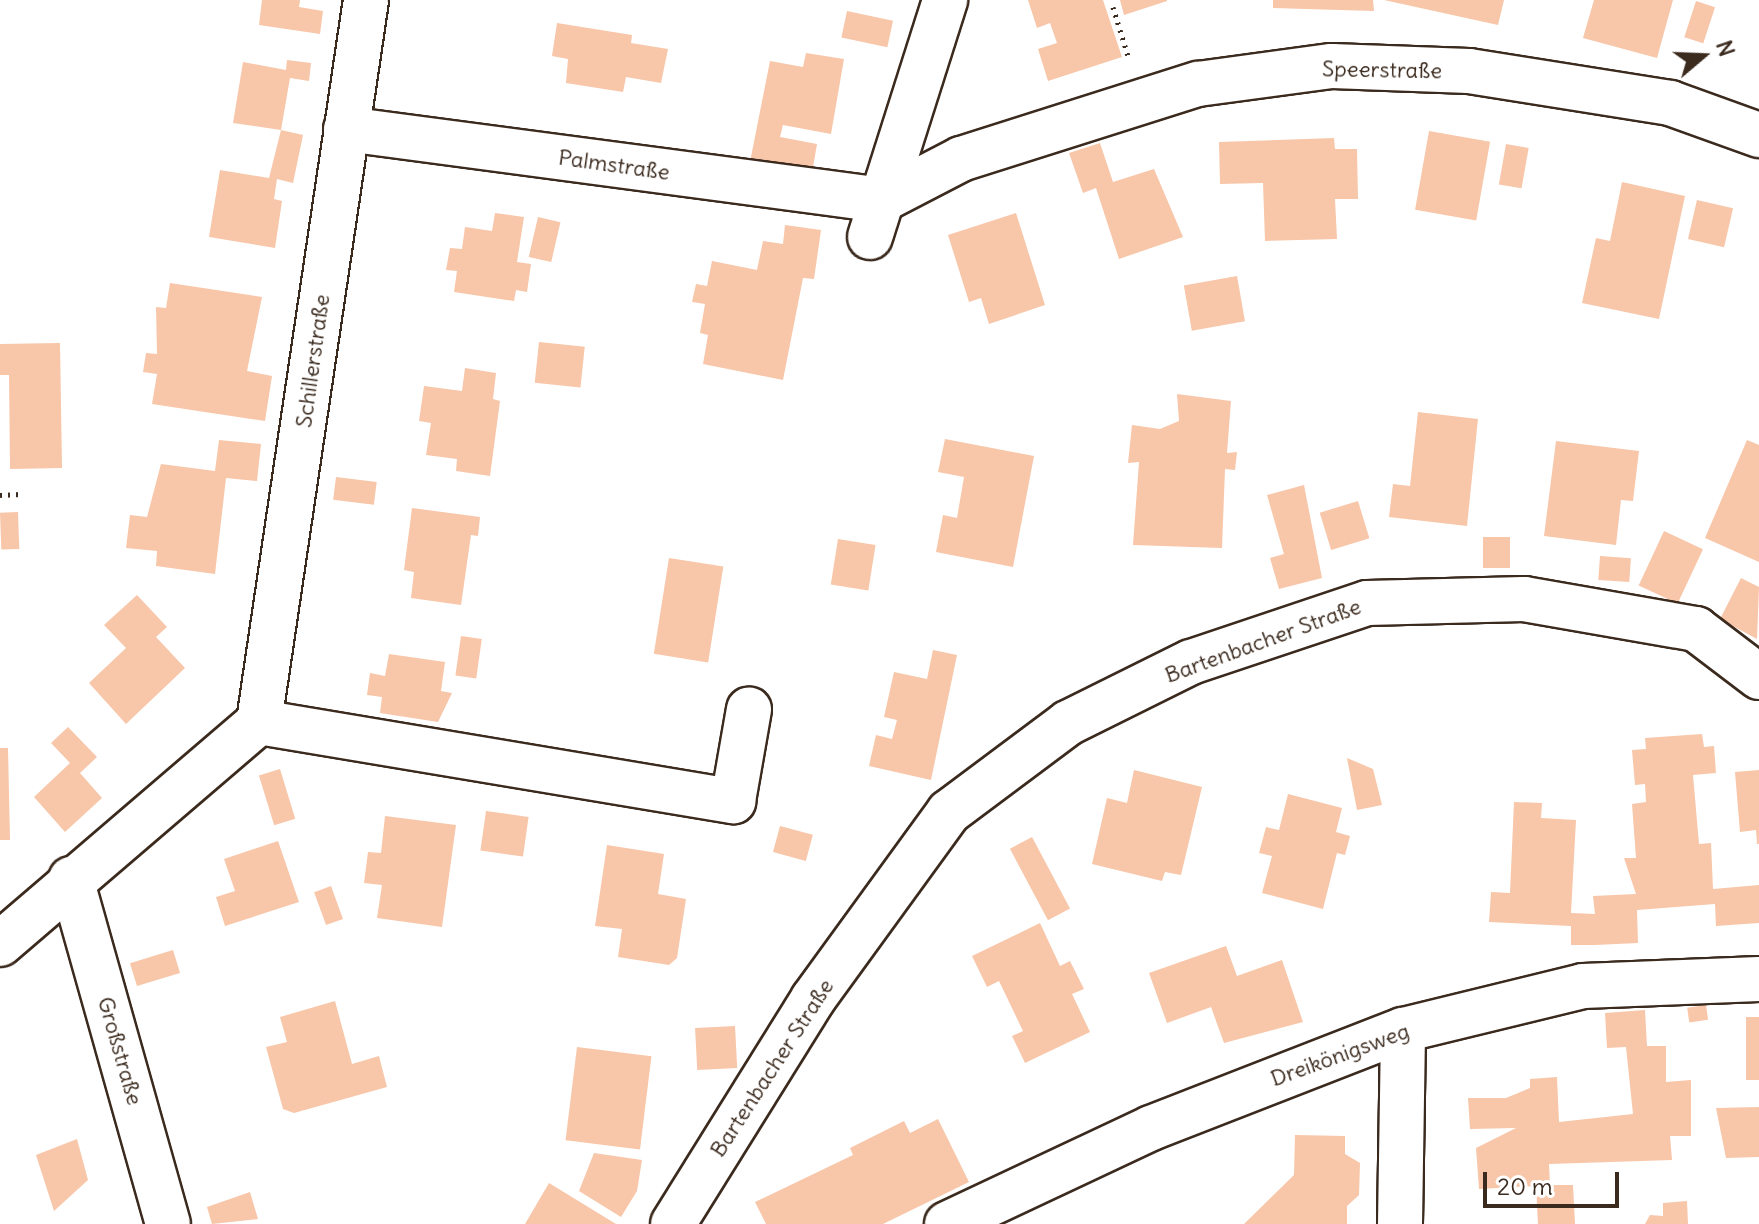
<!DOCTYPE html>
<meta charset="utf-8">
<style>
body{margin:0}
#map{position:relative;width:1759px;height:1224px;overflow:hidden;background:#fff;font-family:Delius,sans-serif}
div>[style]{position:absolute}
.building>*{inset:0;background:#f8c6a8;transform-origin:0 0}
.path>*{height:5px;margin-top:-2.5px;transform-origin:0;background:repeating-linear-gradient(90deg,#3b2a1e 0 2px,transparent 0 8px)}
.roads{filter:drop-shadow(2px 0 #3b2a1e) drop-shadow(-2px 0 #3b2a1e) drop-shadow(0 2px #3b2a1e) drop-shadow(0 -2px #3b2a1e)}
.minor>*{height:44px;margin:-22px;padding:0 22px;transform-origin:22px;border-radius:22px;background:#fff}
span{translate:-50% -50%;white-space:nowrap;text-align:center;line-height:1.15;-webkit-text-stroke:8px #fff;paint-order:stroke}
.street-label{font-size:22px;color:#3b2a1e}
.north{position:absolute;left:1663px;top:16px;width:80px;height:80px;-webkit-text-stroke:6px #fff;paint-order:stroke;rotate:71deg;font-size:22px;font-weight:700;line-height:32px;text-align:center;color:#3b2a1e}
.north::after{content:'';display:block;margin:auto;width:28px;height:36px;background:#3b2a1e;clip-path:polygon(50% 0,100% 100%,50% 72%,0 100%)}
.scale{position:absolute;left:1483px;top:1172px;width:136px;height:36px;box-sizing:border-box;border:4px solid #3b2a1e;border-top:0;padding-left:10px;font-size:24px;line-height:28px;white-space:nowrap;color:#3b2a1e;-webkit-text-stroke:6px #fff;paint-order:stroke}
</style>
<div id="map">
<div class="building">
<i style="clip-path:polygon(262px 0,300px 0,299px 7px,323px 11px,320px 34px,259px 25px)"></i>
<i style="clip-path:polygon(1028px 0,1103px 0,1122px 57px,1048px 81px,1038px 49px,1057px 43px,1050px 23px,1037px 28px)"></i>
<i style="clip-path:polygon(1120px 0,1167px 0,1167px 1px,1124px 15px)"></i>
<i style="clip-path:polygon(1273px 0,1373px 0,1374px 11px,1273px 8px)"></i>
<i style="clip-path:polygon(1384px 0,1504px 0,1498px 25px)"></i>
<i style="clip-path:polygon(1594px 0,1673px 0,1657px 58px,1583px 38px)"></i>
<i style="left:1696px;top:1px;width:20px;height:38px;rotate:18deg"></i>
<i style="left:847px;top:11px;width:47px;height:27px;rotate:12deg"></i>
<i style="clip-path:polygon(557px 23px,632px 35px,631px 43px,668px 49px,661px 83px,626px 77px,623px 92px,566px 83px,568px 59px,552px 56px)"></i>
<i style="clip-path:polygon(806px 53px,844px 59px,831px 134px,783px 125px,780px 137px,817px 144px,812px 173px,750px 162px,770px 61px,803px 67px)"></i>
<i style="clip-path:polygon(287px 60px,311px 63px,309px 81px,290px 78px,281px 130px,233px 123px,243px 62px,286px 70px)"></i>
<i style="clip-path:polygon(281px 130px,303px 135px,293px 183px,277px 179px,274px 199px,282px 201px,275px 248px,209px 237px,220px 170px,269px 178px)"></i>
<i style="left:1429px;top:131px;width:62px;height:80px;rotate:10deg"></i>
<i style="clip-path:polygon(1334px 138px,1335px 149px,1357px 149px,1358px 199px,1335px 199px,1337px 239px,1265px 241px,1263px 183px,1220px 184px,1219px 142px)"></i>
<i style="clip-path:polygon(1100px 143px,1113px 182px,1154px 169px,1183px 237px,1119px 259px,1096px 188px,1083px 193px,1069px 153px)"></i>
<i style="left:1506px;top:144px;width:23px;height:41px;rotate:10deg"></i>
<i style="clip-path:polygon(1622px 182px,1685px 196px,1659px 319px,1582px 303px,1596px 238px,1610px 241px)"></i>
<i style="left:1697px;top:200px;width:37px;height:40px;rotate:13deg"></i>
<i style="clip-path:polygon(495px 213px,524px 217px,517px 262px,531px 264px,527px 292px,516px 290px,514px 301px,454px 292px,457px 271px,446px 270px,450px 248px,462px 249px,465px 227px,492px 231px)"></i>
<i style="clip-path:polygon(1016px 213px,1045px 305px,989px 324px,981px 298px,969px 302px,948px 235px)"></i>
<i style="left:538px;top:217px;width:23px;height:41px;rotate:13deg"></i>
<i style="clip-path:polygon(785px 225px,821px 230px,814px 279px,803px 278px,783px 380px,703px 364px,708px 335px,700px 333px,705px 304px,692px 302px,696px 284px,707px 286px,712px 261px,757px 270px,763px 241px,783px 244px)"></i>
<i style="left:1237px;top:276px;width:46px;height:54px;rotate:80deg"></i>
<i style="clip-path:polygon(170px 283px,262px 297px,247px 371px,272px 376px,265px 421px,152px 404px,157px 374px,143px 372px,146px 353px,157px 354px,156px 307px,166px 308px)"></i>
<i style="left:539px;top:342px;width:46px;height:41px;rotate:6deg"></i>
<i style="clip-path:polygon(60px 343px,62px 468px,10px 469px,9px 375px,0 375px,0 344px)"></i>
<i style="clip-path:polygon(465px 368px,496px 373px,493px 399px,500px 401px,490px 476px,456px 471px,457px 459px,426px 455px,431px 423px,419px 421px,424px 386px,462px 391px)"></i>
<i style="clip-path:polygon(1177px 394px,1231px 401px,1227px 453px,1237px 452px,1235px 470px,1225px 469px,1222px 548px,1133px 545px,1139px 462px,1128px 463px,1132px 425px,1160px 429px,1179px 421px)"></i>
<i style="clip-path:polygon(1418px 412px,1478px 419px,1467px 526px,1389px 517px,1393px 484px,1410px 486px)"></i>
<i style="clip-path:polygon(945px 439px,1034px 456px,1013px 567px,936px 552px,943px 515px,957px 518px,964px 477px,938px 472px)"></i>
<i style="clip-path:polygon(219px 440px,261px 444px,257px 481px,226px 478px,215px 574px,156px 566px,157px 551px,126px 548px,130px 515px,147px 517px,161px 464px,215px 471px)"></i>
<i style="clip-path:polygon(1747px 440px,1759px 445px,1759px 562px,1705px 538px)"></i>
<i style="clip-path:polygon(1556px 441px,1639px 451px,1633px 501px,1621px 500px,1616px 545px,1544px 536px)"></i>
<i style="left:336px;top:477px;width:41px;height:23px;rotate:7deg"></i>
<i style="clip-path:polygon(1304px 485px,1322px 578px,1279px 589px,1270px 558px,1284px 554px,1267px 495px)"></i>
<i style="left:1358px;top:501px;width:39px;height:40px;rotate:73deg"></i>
<i style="clip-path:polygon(412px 508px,480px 517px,478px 536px,471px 535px,461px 605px,411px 598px,414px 572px,404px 570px)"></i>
<i style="left:18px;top:512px;width:37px;height:18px;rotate:88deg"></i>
<i style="left:1664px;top:531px;width:43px;height:60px;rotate:25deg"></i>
<i style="left:1483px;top:537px;width:27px;height:31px"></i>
<i style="left:838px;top:539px;width:38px;height:46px;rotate:9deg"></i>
<i style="left:1600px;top:556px;width:31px;height:24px;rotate:4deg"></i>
<i style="left:669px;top:558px;width:55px;height:97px;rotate:9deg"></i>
<i style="clip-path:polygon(1741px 578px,1759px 587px,1757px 639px,1720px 619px)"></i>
<i style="clip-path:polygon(137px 595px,167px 627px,156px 637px,185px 668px,126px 724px,89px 683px,126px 648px,104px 625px)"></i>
<i style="left:461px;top:636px;width:21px;height:40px;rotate:8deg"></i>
<i style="clip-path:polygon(933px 650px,957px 655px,931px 780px,869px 766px,876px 735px,892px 739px,897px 720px,884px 717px,894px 672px,927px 679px)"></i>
<i style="clip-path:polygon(389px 654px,445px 662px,441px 691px,452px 693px,438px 722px,380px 713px,382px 697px,367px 695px,370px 673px,385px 676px)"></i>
<i style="clip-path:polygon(68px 727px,97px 757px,80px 773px,102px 798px,65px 832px,34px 797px,70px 763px,51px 743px)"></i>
<i style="clip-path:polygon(1702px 734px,1704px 747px,1714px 746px,1716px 773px,1693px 775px,1699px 844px,1711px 843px,1713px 889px,1759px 885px,1759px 923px,1716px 926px,1715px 904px,1637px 910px,1638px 943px,1595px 945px,1571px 945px,1571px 926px,1489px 922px,1491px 892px,1510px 893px,1514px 802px,1542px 803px,1541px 818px,1576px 820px,1571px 913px,1595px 914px,1593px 896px,1636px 894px,1624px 858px,1636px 858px,1632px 804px,1646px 802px,1645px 784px,1635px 785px,1632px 750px,1646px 749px,1645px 738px)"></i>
<i style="clip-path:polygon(0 748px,8px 748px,10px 840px,0 840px)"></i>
<i style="clip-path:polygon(1347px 758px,1373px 769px,1382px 805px,1357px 810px)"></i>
<i style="left:280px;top:769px;width:52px;height:22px;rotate:73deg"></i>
<i style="clip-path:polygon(1134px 770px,1202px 787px,1181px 875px,1165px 872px,1162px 881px,1092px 864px,1107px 798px,1127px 803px)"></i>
<i style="clip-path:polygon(1759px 770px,1759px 844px,1757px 844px,1756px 830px,1740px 832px,1735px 772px)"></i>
<i style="clip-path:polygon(1288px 794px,1342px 808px,1336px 832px,1350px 836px,1345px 855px,1337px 853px,1323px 909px,1262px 893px,1272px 856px,1259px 853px,1266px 827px,1279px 830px)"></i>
<i style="left:486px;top:811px;width:43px;height:40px;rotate:8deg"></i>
<i style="clip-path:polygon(385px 816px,456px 825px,442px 927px,377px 918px,382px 885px,364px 883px,368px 852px,381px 853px)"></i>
<i style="left:780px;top:826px;width:34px;height:27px;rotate:15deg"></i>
<i style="left:1032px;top:837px;width:81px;height:25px;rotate:62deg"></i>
<i style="clip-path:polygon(278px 841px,299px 902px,225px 926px,216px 897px,235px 891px,224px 859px)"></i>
<i style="clip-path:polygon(607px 845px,664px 854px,658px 894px,686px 899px,677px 958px,669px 965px,618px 957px,622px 929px,595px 926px)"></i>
<i style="left:331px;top:886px;width:35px;height:18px;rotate:70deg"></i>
<i style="clip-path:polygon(1040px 923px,1060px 966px,1070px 961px,1084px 989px,1072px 994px,1090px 1032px,1025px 1063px,1012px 1036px,1023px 1031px,999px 981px,987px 987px,972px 956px)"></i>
<i style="clip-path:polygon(1226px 946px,1237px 976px,1282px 960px,1303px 1022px,1224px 1043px,1211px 1007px,1167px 1023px,1149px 973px)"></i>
<i style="left:173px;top:950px;width:24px;height:45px;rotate:73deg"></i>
<i style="clip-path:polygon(335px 1001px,352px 1064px,379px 1056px,387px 1087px,294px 1113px,283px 1109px,266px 1047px,287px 1042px,280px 1017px)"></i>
<i style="left:1706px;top:1005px;width:15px;height:19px;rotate:82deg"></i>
<i style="clip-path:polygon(1645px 1010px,1647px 1046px,1666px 1046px,1666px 1082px,1691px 1080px,1691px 1136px,1670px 1136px,1672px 1160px,1549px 1164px,1550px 1185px,1573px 1185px,1575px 1224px,1538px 1224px,1536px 1186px,1479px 1189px,1476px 1148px,1516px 1128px,1470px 1129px,1468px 1098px,1506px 1098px,1530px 1088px,1530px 1079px,1557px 1077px,1559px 1122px,1633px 1114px,1626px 1047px,1607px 1048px,1605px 1013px)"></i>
<i style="left:1746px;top:1017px;width:13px;height:63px"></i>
<i style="left:735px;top:1026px;width:42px;height:40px;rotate:87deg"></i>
<i style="left:577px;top:1047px;width:75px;height:94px;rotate:7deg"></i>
<i style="clip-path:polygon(1759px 1107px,1759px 1157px,1726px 1158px,1716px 1108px)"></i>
<i style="clip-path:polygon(938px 1119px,969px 1182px,883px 1224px,766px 1224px,755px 1202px,853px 1155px,850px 1148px,904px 1121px,910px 1133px)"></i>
<i style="clip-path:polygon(1295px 1135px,1345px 1136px,1345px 1154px,1360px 1163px,1359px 1195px,1347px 1206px,1347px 1224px,1244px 1224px,1294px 1175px)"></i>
<i style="clip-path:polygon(77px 1139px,88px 1180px,54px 1211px,36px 1155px)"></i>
<i style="clip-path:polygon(594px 1153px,642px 1160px,637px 1191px,621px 1217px,579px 1191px)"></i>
<i style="clip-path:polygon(549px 1183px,616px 1224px,525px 1224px)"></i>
<i style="clip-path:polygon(250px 1192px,258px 1219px,212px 1224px,207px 1207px)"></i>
<i style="clip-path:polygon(1687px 1201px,1688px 1224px,1645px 1224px,1650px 1215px,1663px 1216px,1663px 1203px)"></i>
</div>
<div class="path">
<i style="left:1113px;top:7px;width:54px;rotate:72.9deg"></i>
<i style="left:0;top:495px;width:21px;rotate:-3deg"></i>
</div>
<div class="roads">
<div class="minor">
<i style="left:346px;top:129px;width:541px;rotate:7.55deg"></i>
<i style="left:882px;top:200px;width:89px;rotate:-27.4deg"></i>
<i style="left:961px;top:159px;width:249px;rotate:-17.6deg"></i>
<i style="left:1198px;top:84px;width:135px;rotate:-7.7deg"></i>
<i style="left:1332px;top:66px;width:137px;rotate:2.1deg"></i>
<i style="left:1469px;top:71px;width:204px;rotate:9deg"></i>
<i style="left:1670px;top:103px;width:95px;rotate:19.8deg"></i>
<i style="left:870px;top:237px;width:249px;rotate:-72.4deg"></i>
<i style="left:259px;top:722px;width:481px;rotate:9.5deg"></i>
<i style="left:733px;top:801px;width:93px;rotate:-80.1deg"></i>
<i style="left:71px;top:879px;width:358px;rotate:74.3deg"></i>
<i style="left:0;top:944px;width:341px;rotate:-40.6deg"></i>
<i style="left:259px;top:722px;width:730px;rotate:-81.57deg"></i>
<i style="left:673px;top:1224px;width:265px;rotate:-58.1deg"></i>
<i style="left:813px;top:999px;width:231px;rotate:-54deg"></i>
<i style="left:949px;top:812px;width:149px;rotate:-36.8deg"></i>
<i style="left:1068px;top:723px;width:137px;rotate:-26.4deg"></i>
<i style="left:1191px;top:662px;width:186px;rotate:-18.5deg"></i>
<i style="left:1367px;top:603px;width:157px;rotate:-1.5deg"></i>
<i style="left:1524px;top:599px;width:175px;rotate:9.9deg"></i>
<i style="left:1696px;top:629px;width:79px;rotate:37.3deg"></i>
<i style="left:947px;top:1224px;width:225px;rotate:-25.2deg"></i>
<i style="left:1151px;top:1128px;width:270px;rotate:-21.3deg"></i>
<i style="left:1403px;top:1030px;width:185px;rotate:-13.7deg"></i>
<i style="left:1583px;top:986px;width:176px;rotate:-2.3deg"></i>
<i style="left:1400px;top:1224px;width:194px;rotate:-89.1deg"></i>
</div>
</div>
<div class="street-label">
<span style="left:1382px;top:70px;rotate:1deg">Speerstraße</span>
<span style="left:614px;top:165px;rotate:8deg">Palmstraße</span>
<span style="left:313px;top:361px;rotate:-82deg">Schillerstraße</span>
<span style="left:1263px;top:641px;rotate:-20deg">Bartenbacher Straße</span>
<span style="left:120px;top:1051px;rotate:74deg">Großstraße</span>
<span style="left:1340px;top:1055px;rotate:-20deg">Dreikönigsweg</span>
<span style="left:772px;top:1068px;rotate:-57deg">Bartenbacher Straße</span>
</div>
<div class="north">N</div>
<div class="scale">20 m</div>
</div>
